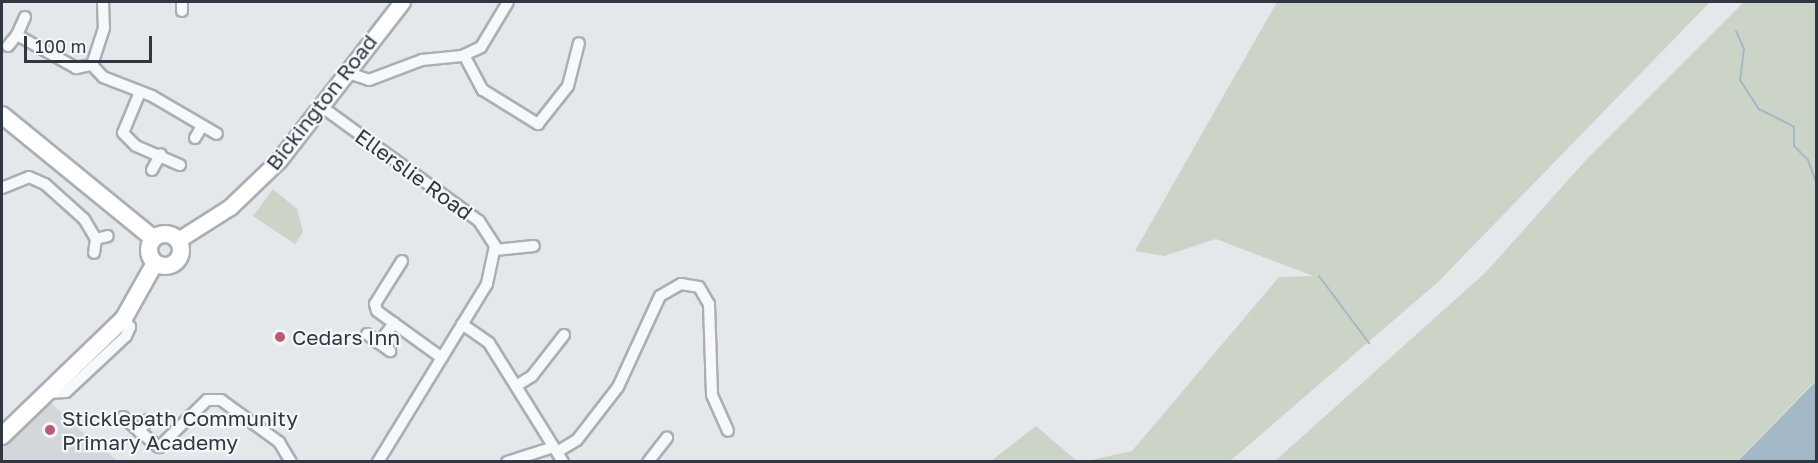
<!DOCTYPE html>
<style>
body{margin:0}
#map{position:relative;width:1818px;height:463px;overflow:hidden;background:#e4e8eb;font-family:"Golos Text",sans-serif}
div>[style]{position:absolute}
.built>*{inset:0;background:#d3d7dc}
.green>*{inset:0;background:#cbd4c7}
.water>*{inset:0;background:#a4b8c7}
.stream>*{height:2px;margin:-1px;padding:0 1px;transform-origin:1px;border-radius:1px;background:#a4b8c7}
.roads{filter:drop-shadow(2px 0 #aaafb5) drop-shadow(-2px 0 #aaafb5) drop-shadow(0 2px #aaafb5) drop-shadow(0 -2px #aaafb5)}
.street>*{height:10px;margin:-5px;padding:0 5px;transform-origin:5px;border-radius:5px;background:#f7f8f9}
.secondary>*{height:15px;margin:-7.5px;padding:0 7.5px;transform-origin:7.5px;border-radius:7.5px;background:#fff}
.primary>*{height:16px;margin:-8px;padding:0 8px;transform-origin:8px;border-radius:8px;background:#fff}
.primary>.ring{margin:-8px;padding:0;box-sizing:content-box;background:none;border:16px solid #fff;border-radius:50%}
.dots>*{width:16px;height:16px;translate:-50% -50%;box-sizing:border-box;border:3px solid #f4f6f8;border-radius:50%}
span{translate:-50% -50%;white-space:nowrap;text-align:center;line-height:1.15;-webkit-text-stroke:4.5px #f4f6f8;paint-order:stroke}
.street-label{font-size:21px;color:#2e3742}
.poi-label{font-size:21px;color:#2e3742}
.left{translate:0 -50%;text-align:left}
.frame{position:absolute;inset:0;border:3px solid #2e3742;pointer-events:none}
.scale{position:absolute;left:24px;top:36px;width:128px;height:27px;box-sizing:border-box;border:3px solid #2e3742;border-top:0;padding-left:8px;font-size:18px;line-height:21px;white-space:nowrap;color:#2e3742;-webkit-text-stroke:4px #f4f6f8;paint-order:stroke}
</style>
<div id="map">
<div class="built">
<i style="clip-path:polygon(50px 402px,85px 435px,118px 461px,2px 462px,4px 445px)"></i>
</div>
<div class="green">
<i style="clip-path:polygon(1277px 2px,1710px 2px,1437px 283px,1230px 461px,1086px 461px,1132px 451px,1279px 277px,1313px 276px,1216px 239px,1164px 256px,1135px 251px)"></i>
<i style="clip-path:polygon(1744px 2px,1816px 2px,1816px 380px,1737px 461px,1275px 461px,1486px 272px,1585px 161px)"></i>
<i style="clip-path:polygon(273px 189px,297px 209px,303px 232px,295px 244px,253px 216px)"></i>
<i style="clip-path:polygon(1036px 426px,1077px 461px,991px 461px)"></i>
</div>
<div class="water">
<i style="clip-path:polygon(1816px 381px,1816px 461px,1738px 461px)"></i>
</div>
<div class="stream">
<i style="left:1736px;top:31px;width:20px;rotate:66deg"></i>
<i style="left:1744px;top:49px;width:31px;rotate:97deg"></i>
<i style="left:1740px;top:80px;width:35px;rotate:57deg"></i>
<i style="left:1759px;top:109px;width:39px;rotate:27deg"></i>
<i style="left:1794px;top:127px;width:19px;rotate:90deg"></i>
<i style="left:1794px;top:146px;width:20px;rotate:45deg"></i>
<i style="left:1808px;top:160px;width:23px;rotate:70deg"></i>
<i style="left:1319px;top:276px;width:84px;rotate:53.3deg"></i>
</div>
<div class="roads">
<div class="street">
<i style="left:103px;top:2px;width:26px;rotate:88deg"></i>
<i style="left:104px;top:28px;width:39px;rotate:108deg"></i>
<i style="left:92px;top:65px;width:16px;rotate:47deg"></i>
<i style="left:103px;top:77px;width:53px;rotate:21.2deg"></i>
<i style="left:152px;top:96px;width:75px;rotate:30.3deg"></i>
<i style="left:182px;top:11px;width:9px;rotate:-90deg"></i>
<i style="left:25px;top:17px;width:20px;rotate:114deg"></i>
<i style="left:17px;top:35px;width:68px;rotate:29.2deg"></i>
<i style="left:76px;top:68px;width:16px;rotate:-11deg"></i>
<i style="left:8px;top:46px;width:14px;rotate:-51deg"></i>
<i style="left:464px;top:55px;width:40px;rotate:62deg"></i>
<i style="left:483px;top:90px;width:65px;rotate:31.7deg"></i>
<i style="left:538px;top:124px;width:48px;rotate:-51.7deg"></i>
<i style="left:568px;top:86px;width:44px;rotate:-75.7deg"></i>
<i style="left:345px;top:72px;width:25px;rotate:18deg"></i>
<i style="left:369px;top:80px;width:57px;rotate:-20.7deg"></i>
<i style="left:422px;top:60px;width:40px;rotate:-5.7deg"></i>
<i style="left:462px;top:56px;width:21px;rotate:-25deg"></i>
<i style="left:481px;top:47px;width:52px;rotate:-59deg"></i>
<i style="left:140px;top:92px;width:44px;rotate:112.5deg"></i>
<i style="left:123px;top:133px;width:18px;rotate:45deg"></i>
<i style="left:136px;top:146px;width:48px;rotate:23.4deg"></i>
<i style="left:322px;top:107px;width:194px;rotate:36deg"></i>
<i style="left:479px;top:221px;width:30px;rotate:57deg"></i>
<i style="left:495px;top:246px;width:39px;rotate:102deg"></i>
<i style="left:487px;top:284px;width:209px;rotate:121.5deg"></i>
<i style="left:195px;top:138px;width:14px;rotate:-60deg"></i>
<i style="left:152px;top:170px;width:18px;rotate:-61deg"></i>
<i style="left:2px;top:188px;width:29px;rotate:-22deg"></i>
<i style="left:29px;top:177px;width:17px;rotate:24deg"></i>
<i style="left:45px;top:184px;width:52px;rotate:41.9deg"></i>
<i style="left:84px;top:219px;width:23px;rotate:59deg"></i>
<i style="left:96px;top:239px;width:14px;rotate:98deg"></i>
<i style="left:96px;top:239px;width:12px;rotate:-14deg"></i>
<i style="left:495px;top:250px;width:39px;rotate:-6deg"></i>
<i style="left:402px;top:261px;width:51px;rotate:122.1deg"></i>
<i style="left:375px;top:304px;width:7px;rotate:74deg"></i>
<i style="left:377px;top:311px;width:80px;rotate:35.9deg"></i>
<i style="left:462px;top:324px;width:33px;rotate:35deg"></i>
<i style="left:489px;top:343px;width:140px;rotate:58.1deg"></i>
<i style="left:367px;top:334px;width:15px;rotate:37deg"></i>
<i style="left:379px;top:343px;width:25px;rotate:-53deg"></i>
<i style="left:379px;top:343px;width:14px;rotate:36deg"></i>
<i style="left:516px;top:386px;width:19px;rotate:-32deg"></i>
<i style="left:532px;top:376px;width:52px;rotate:-52deg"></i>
<i style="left:47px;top:393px;width:19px;rotate:-3deg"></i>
<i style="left:66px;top:392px;width:82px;rotate:-43deg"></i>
<i style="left:126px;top:336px;width:10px;rotate:-66deg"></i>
<i style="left:130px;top:327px;width:11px;rotate:-124deg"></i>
<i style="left:123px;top:417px;width:21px;rotate:41deg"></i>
<i style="left:148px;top:420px;width:14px;rotate:129deg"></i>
<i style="left:139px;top:431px;width:26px;rotate:39deg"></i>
<i style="left:159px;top:447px;width:67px;rotate:-44.4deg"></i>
<i style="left:207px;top:400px;width:14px"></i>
<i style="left:221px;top:400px;width:72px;rotate:35.9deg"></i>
<i style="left:279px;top:442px;width:23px;rotate:59deg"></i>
<i style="left:557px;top:452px;width:23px;rotate:-31deg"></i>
<i style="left:577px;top:440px;width:67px;rotate:-52.3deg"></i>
<i style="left:618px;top:387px;width:100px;rotate:-65.2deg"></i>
<i style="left:660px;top:296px;width:24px;rotate:-30deg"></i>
<i style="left:681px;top:284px;width:18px;rotate:9deg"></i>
<i style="left:699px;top:287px;width:20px;rotate:60deg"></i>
<i style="left:709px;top:304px;width:91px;rotate:88.1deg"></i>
<i style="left:712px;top:395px;width:39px;rotate:66deg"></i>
<i style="left:507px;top:462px;width:49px;rotate:-17.7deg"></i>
<i style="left:648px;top:462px;width:31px;rotate:-52deg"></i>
</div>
<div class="secondary">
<i style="left:178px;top:240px;width:62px;rotate:-32.4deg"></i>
<i style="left:230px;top:207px;width:68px;rotate:-43.8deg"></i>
<i style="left:279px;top:160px;width:200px;rotate:-52.1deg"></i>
</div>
<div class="primary">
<i style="left:2px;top:115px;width:195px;rotate:39.2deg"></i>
<i class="ring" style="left:149px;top:234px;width:16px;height:16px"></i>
<i style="left:2px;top:436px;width:170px;rotate:-44deg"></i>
<i style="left:124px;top:318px;width:63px;rotate:-60.6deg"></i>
</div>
</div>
<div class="dots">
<i style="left:280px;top:337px;background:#c15873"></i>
<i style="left:50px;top:430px;background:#c15873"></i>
</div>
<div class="street-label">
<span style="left:321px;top:102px;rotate:-52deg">Bickington Road</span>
<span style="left:414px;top:174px;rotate:36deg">Ellerslie Road</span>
</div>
<div class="poi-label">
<span class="left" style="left:292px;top:337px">Cedars Inn</span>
<span class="left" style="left:62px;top:430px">Sticklepath Community<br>Primary Academy</span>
</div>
<div class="frame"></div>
<div class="scale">100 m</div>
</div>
